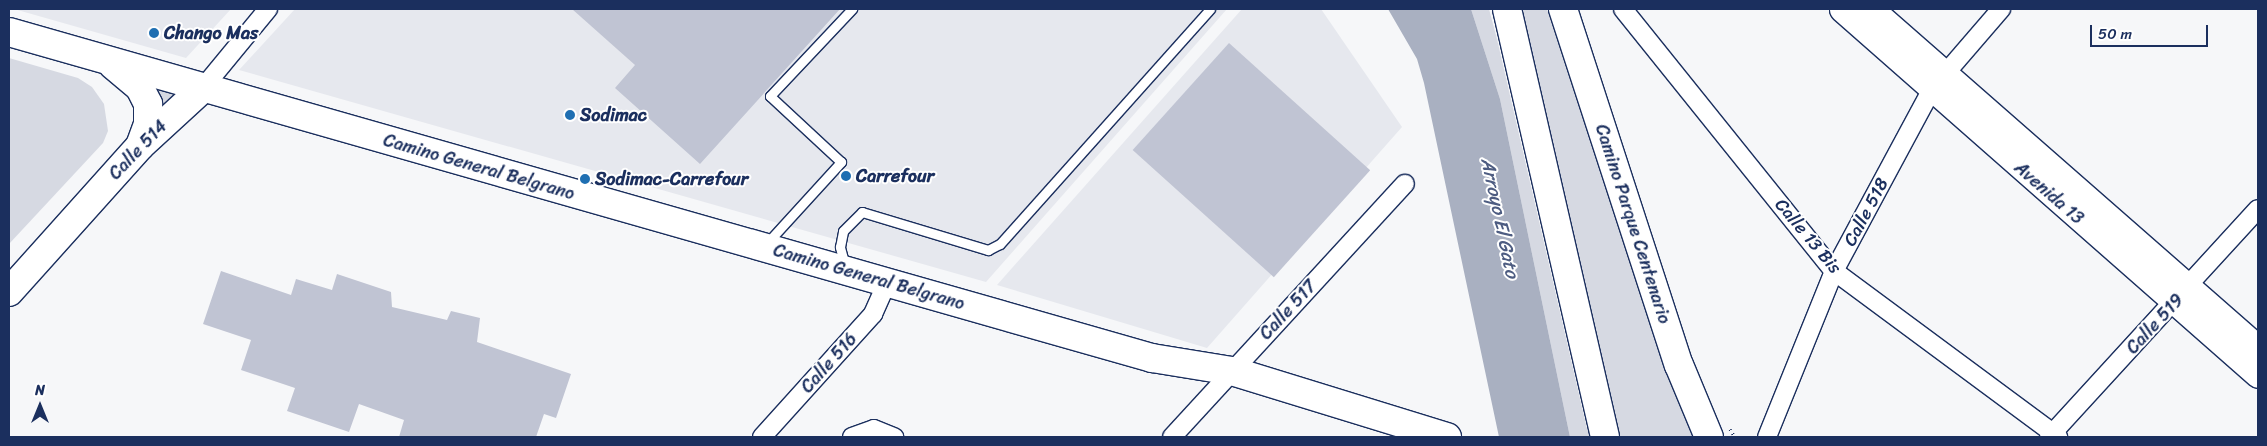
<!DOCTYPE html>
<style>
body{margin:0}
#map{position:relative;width:2267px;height:446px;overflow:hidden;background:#f6f7f9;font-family:Sriracha,sans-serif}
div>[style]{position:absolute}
.built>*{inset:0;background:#e6e8ee}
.green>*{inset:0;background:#d6d9e2}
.water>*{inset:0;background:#a9b0c1}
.building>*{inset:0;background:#c0c4d3;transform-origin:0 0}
.path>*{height:3px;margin-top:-1.5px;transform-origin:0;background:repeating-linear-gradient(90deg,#1b2f5e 0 1px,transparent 0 5px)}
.roads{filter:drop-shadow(1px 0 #1b2f5e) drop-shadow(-1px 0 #1b2f5e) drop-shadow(0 1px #1b2f5e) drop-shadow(0 -1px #1b2f5e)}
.service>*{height:9px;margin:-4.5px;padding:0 4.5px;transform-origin:4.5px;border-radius:4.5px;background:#fff}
.minor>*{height:18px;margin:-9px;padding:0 9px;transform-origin:9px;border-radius:9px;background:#fff}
.secondary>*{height:25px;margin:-12.5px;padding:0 12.5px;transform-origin:12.5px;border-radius:12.5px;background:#fff}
.primary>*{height:28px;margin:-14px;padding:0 14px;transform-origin:14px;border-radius:14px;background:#fff}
.dots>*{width:14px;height:14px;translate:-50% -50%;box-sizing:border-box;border:2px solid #fff;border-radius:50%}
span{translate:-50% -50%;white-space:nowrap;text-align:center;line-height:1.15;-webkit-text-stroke:4px #fff;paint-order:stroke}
.poi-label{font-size:18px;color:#1b2f5e;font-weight:700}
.left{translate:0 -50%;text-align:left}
.street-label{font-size:18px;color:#1b2f5e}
.water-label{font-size:19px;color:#4d5c81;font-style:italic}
.frame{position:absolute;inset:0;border:10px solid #1b2f5e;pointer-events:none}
.north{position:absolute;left:15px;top:381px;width:50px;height:50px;-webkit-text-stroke:4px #fff;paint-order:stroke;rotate:0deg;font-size:14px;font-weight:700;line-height:20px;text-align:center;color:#1b2f5e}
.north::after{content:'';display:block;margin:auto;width:18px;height:22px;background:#1b2f5e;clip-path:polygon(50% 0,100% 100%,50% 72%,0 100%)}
.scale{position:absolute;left:2090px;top:25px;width:118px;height:22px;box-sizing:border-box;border:2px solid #1b2f5e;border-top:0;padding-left:6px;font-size:15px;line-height:18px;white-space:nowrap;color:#1b2f5e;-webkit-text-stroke:4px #fff;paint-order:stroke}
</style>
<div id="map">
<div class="built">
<i style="clip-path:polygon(14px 9px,231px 9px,186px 58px)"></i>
<i style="clip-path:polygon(295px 9px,1227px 9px,986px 282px,239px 70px)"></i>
<i style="clip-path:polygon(1242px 9px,1321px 9px,1402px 127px,1207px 348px,997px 285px)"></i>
</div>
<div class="green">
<i style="clip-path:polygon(1471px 9px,1489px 9px,1497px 39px,1587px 429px,1616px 425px,1518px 9px,1547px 9px,1650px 314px,1697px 437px,1570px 437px,1500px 99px)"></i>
<i style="clip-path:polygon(9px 58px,78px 78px,92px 87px,104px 104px,108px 131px,103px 143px,9px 244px)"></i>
<i style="clip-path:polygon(143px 77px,185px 90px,157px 122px)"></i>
</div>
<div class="water">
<i style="clip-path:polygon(1388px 9px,1471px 9px,1500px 99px,1570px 437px,1499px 437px,1424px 83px,1417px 59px)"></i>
</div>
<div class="building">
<i style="clip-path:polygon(572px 9px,840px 9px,700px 164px,615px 88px,635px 65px)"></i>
<i style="left:1229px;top:43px;width:190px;height:144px;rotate:42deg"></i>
<i style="clip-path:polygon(221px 271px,291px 295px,296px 279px,332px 290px,337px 274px,391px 292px,392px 307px,447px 320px,451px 311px,480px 318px,477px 342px,571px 374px,556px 418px,544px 414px,536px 437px,399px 437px,404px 420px,359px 404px,349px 432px,287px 411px,295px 388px,241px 370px,251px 340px,203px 324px)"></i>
</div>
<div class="path">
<i style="left:1730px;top:429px;width:9px;rotate:58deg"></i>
</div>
<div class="roads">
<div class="service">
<i style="left:767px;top:243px;width:110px;rotate:-47.6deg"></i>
<i style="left:841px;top:162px;width:97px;rotate:-137.1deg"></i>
<i style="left:770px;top:96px;width:120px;rotate:-46.7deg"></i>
<i style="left:845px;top:266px;width:20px;rotate:-105deg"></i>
<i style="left:840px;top:247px;width:16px;rotate:-79deg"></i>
<i style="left:843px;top:231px;width:27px;rotate:-45deg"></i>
<i style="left:862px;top:212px;width:132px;rotate:16.8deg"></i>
<i style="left:988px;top:250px;width:13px;rotate:-27deg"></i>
<i style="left:1000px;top:244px;width:315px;rotate:-48.2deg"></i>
</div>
<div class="minor">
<i style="left:1623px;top:9px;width:336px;rotate:51.2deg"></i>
<i style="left:1834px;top:271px;width:279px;rotate:36.5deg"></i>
<i style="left:202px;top:89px;width:104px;rotate:-50.5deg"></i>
<i style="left:762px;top:437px;width:166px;rotate:-47.9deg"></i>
<i style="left:873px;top:314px;width:35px;rotate:-66deg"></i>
<i style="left:852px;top:437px;width:23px;rotate:-20deg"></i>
<i style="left:874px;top:429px;width:22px;rotate:22deg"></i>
<i style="left:1172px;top:437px;width:344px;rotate:-47.4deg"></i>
<i style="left:1767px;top:437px;width:179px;rotate:-68deg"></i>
<i style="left:1834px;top:271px;width:207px;rotate:-61.7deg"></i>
<i style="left:1932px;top:89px;width:106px;rotate:-49.2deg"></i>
<i style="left:2049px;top:437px;width:309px;rotate:-47.5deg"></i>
</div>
<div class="secondary">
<i style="left:1842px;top:9px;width:554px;rotate:41.34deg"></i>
<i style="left:1871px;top:9px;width:514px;rotate:41.22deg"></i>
</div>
<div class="primary">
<i style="left:1507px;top:9px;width:439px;rotate:77.1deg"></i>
<i style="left:1563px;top:9px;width:374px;rotate:72deg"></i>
<i style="left:1679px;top:365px;width:78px;rotate:67.4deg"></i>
<i style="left:9px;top:32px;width:1189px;rotate:15.92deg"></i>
<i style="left:1152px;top:358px;width:81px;rotate:9.2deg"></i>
<i style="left:1232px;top:371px;width:225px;rotate:17.1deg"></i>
<i style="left:113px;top:65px;width:35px;rotate:40deg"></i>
<i style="left:140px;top:88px;width:18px;rotate:63deg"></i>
<i style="left:148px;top:104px;width:20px;rotate:90deg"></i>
<i style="left:148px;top:124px;width:23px;rotate:110deg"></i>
<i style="left:9px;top:292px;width:196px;rotate:-48.1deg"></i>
<i style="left:140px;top:146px;width:84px;rotate:-42.6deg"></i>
</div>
</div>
<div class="dots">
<i style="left:154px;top:33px;background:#1f6fb2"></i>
<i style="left:570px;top:115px;background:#1f6fb2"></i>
<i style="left:846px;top:176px;background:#1f6fb2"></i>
<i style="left:585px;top:179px;background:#1f6fb2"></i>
</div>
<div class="poi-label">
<span class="left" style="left:164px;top:33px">Chango Mas</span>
<span class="left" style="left:580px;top:115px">Sodimac</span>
<span class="left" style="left:856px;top:176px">Carrefour</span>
<span class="left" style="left:595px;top:179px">Sodimac-Carrefour</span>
</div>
<div class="street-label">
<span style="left:138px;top:150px;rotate:-46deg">Calle 514</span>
<span style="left:479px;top:167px;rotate:16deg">Camino General Belgrano</span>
<span style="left:2049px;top:193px;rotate:41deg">Avenida 13</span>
<span style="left:1866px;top:212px;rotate:-62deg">Calle 518</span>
<span style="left:1633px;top:224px;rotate:72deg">Camino Parque Centenario</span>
<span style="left:1808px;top:236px;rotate:50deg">Calle 13 Bis</span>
<span style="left:869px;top:277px;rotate:16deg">Camino General Belgrano</span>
<span style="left:1288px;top:310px;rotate:-47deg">Calle 517</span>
<span style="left:2155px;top:324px;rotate:-47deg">Calle 519</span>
<span style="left:829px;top:363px;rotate:-48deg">Calle 516</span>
</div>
<div class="water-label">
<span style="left:1500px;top:218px;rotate:78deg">Arroyo El Gato</span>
</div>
<div class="frame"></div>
<div class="north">N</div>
<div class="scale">50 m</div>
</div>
